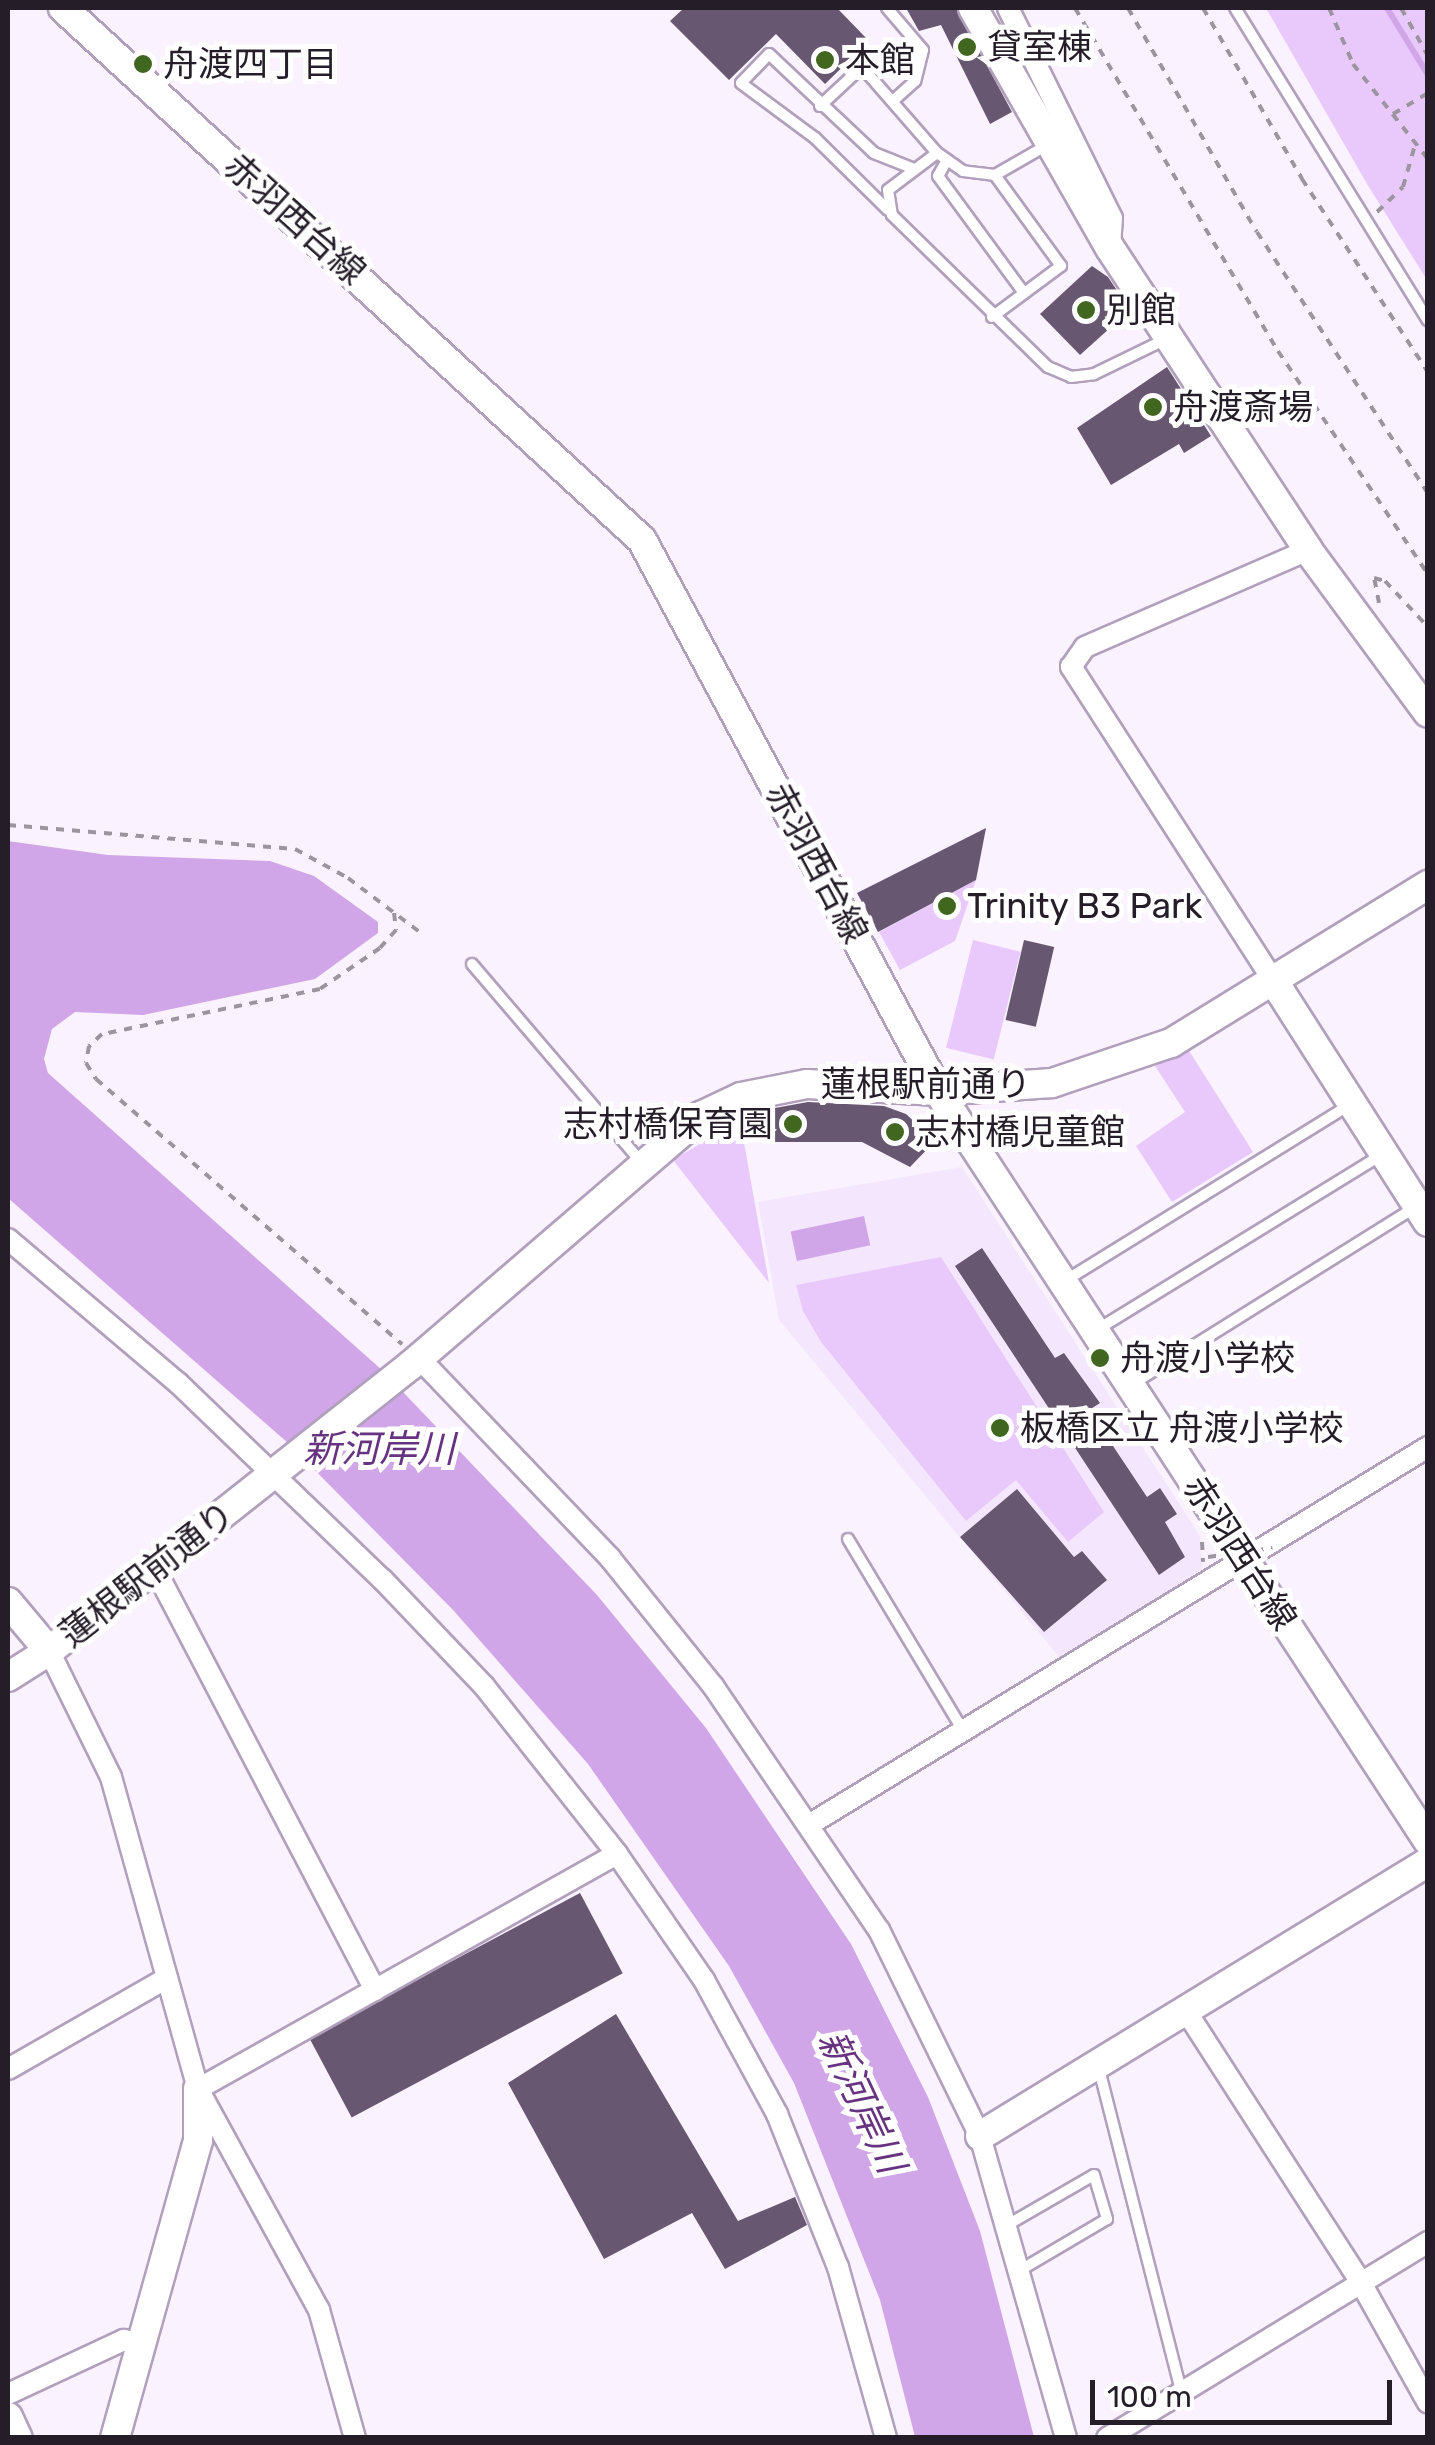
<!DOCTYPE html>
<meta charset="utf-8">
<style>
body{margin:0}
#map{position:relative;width:1435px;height:2445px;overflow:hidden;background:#faf2fe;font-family:Rubik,"Noto Sans JP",sans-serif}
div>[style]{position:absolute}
.built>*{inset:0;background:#f4e7fd}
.green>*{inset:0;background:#e9c9fb;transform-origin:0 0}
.water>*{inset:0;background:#d1a6e9;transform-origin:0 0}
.stream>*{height:6px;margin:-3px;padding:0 3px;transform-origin:3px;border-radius:3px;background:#d1a6e9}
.building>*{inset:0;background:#675770;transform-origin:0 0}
.path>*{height:4px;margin-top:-2px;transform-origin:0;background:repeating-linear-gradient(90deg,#9c95a0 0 8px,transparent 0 16px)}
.roads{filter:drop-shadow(2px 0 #b1a0bc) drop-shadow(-2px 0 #b1a0bc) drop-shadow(0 2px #b1a0bc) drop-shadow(0 -2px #b1a0bc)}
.lane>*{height:10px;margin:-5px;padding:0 5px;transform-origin:5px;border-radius:5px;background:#fff}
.street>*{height:20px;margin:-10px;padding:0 10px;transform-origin:10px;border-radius:10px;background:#fff}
.secondary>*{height:28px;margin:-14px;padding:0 14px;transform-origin:14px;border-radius:14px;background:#fff}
.path-bridge>*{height:4px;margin-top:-2px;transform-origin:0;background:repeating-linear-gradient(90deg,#9c95a0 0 8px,transparent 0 16px)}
.dots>*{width:28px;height:28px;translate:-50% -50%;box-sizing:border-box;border:5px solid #fff;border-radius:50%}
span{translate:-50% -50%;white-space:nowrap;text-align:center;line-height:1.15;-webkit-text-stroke:10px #fff;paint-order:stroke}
.poi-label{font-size:35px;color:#251e29}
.left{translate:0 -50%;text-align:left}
.right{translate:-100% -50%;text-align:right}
.street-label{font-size:35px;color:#251e29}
.water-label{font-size:38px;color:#673380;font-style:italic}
.frame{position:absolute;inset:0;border:10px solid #251e29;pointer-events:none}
.scale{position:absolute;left:1090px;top:2380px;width:302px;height:45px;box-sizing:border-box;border:5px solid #251e29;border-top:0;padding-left:12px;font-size:30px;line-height:35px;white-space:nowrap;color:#251e29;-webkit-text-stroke:8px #fff;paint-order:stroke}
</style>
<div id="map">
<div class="built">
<i style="clip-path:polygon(962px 1167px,1200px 1536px,1202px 1569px,1061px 1659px,779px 1320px,758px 1202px)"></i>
</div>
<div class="green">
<i style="clip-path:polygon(1266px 8px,1427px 8px,1427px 280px,1367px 184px)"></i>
<i style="clip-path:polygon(976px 880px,955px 941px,900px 970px,879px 932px)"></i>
<i style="left:973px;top:940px;width:49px;height:111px;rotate:14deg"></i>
<i style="clip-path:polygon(1188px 1049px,1253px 1152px,1172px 1202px,1136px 1146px,1185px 1112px,1155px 1066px)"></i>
<i style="clip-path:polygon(740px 1120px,769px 1283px,673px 1160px)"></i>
<i style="clip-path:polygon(941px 1257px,1104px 1512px,1068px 1542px,1016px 1480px,966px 1521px,821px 1342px,803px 1311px,796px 1285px)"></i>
</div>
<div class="water">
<i style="clip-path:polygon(8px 841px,108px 855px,270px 861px,314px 876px,378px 922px,378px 933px,315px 979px,143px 1015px,75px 1012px,52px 1029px,44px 1059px,48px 1073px,382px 1370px,597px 1595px,706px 1728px,851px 1944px,928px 2097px,980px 2231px,1034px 2437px,915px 2437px,880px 2300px,794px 2083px,729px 1966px,588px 1764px,454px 1611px,288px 1443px,8px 1198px)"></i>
<i style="left:864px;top:1216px;width:30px;height:75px;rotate:78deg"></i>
</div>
<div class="stream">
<i style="left:1387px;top:8px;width:79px;rotate:58.5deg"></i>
</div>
<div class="building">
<i style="clip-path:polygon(684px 8px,837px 8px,869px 41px,825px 84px,776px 34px,729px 80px,670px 21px)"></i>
<i style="clip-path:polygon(906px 8px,956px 8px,1012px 112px,990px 124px,941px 25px,919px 31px)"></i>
<i style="clip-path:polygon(1092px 266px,1108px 277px,1130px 310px,1080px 355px,1040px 314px)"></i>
<i style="clip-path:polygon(1167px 367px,1211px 436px,1184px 453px,1179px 444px,1111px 485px,1077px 428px)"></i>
<i style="clip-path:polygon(986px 828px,976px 880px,878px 932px,857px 893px)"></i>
<i style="left:1024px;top:940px;width:31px;height:82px;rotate:13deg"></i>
<i style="clip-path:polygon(808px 1102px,884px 1106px,906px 1114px,935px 1141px,910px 1167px,862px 1142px,774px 1142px,775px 1108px)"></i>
<i style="clip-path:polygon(982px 1248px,1055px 1358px,1064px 1353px,1100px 1403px,1089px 1410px,1147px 1497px,1160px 1488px,1177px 1514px,1165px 1522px,1185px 1557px,1159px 1575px,955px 1266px)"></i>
<i style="clip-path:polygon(1017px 1489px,1074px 1557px,1082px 1551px,1107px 1580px,1044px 1632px,960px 1537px)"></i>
<i style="left:580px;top:1893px;width:91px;height:307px;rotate:62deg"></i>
<i style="clip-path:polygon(616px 2014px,738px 2221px,795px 2197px,807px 2225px,725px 2269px,692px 2213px,604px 2259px,508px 2083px)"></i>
</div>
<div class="path">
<i style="left:1075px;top:8px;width:399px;rotate:59.4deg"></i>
<i style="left:1278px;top:351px;width:269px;rotate:56.1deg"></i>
<i style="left:1128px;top:8px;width:258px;rotate:60.1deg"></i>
<i style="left:1257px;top:232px;width:312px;rotate:56.8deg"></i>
<i style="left:1203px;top:8px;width:198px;rotate:59.9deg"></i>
<i style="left:1302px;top:179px;width:230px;rotate:56.9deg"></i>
<i style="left:1329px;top:8px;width:61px;rotate:66.8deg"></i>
<i style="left:1353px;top:64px;width:121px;rotate:51.7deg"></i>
<i style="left:1401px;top:8px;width:55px;rotate:60.6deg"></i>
<i style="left:1393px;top:114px;width:41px;rotate:-31deg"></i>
<i style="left:1377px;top:212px;width:36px;rotate:-44deg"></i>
<i style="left:1403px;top:187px;width:44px;rotate:-74.1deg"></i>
<i style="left:1379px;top:603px;width:25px;rotate:-101deg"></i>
<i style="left:1374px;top:578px;width:11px;rotate:15deg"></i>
<i style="left:1385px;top:581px;width:63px;rotate:46.9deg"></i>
<i style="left:8px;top:825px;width:288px;rotate:4.8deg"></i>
<i style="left:295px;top:849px;width:60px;rotate:28.7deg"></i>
<i style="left:348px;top:878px;width:91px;rotate:37deg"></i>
<i style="left:394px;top:913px;width:17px;rotate:83deg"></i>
<i style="left:396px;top:930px;width:24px;rotate:132deg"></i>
<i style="left:380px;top:948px;width:73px;rotate:145.7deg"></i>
<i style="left:320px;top:989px;width:223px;rotate:168.3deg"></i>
<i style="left:102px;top:1034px;width:18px;rotate:137deg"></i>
<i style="left:89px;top:1046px;width:17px;rotate:100deg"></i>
<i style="left:86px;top:1063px;width:19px;rotate:58deg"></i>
<i style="left:96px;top:1079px;width:405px;rotate:40.9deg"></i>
<i style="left:1202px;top:1542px;width:20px;rotate:87deg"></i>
</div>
<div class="roads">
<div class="lane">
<i style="left:887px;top:8px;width:55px;rotate:49.4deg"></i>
<i style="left:923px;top:50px;width:32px;rotate:104deg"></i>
<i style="left:915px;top:81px;width:28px;rotate:138deg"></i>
<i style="left:1235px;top:8px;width:367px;rotate:58.3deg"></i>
<i style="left:820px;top:106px;width:57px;rotate:-42.9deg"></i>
<i style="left:862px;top:67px;width:114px;rotate:48.9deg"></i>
<i style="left:1049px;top:144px;width:62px;rotate:150.1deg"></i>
<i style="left:995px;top:175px;width:32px;rotate:-173deg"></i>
<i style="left:963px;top:171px;width:32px;rotate:-145deg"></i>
<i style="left:937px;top:153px;width:61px;rotate:142.9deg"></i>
<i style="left:888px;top:190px;width:25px;rotate:81deg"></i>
<i style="left:892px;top:215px;width:218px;rotate:44.3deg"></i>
<i style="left:1048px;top:367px;width:25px;rotate:23deg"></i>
<i style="left:1071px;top:377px;width:23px;rotate:-7deg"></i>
<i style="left:1094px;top:374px;width:82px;rotate:-25.9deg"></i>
<i style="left:947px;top:160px;width:18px;rotate:119deg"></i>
<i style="left:938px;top:176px;width:145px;rotate:53.7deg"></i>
<i style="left:888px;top:210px;width:103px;rotate:-135.4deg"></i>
<i style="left:815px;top:138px;width:92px;rotate:-143.4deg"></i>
<i style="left:741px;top:83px;width:40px;rotate:-46deg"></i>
<i style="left:769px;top:54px;width:144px;rotate:43.3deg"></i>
<i style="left:874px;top:153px;width:43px;rotate:21.8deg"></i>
<i style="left:992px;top:317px;width:86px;rotate:-36.5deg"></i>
<i style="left:1061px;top:266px;width:112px;rotate:-126deg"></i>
<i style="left:472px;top:964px;width:262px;rotate:49.5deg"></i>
<i style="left:1063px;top:1282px;width:339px;rotate:-31.7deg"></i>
<i style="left:1095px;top:1331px;width:338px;rotate:-31.6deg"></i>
<i style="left:1134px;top:1383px;width:332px;rotate:-32deg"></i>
<i style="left:848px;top:1539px;width:222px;rotate:59deg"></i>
<i style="left:1099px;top:2069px;width:332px;rotate:75.7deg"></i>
<i style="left:1009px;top:2224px;width:98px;rotate:-30deg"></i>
<i style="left:1094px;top:2175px;width:46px;rotate:73.5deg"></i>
<i style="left:1107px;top:2219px;width:99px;rotate:149.5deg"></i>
</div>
<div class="street">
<i style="left:1008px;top:8px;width:234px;rotate:63.7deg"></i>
<i style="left:1112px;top:218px;width:30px;rotate:94deg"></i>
<i style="left:1273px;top:980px;width:373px;rotate:-122.8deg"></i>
<i style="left:1071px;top:667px;width:24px;rotate:-55deg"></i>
<i style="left:1085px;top:647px;width:243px;rotate:-23.5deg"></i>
<i style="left:8px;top:1239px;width:223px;rotate:40.3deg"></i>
<i style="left:178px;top:1383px;width:284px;rotate:43.9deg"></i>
<i style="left:383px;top:1580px;width:146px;rotate:46.4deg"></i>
<i style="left:484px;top:1686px;width:214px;rotate:51.6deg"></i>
<i style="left:617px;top:1854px;width:153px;rotate:55.4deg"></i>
<i style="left:704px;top:1980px;width:153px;rotate:61.4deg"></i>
<i style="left:777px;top:2114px;width:165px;rotate:68.3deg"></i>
<i style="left:838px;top:2267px;width:178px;rotate:74.3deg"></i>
<i style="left:419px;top:1358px;width:277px;rotate:46.3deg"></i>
<i style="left:610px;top:1558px;width:164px;rotate:51.2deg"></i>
<i style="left:713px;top:1686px;width:295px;rotate:55.8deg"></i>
<i style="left:879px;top:1930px;width:229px;rotate:63.9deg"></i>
<i style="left:980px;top:2136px;width:314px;rotate:74.1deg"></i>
<i style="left:155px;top:1569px;width:475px;rotate:62.4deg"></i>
<i style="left:49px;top:1651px;width:140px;rotate:63.8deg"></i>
<i style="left:111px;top:1777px;width:324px;rotate:74.4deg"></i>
<i style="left:198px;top:2089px;width:252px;rotate:61.3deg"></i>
<i style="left:319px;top:2310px;width:133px;rotate:74.3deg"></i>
<i style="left:812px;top:1823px;width:722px;rotate:-31.4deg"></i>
<i style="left:1186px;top:2011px;width:323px;rotate:57.2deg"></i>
<i style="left:1361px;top:2283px;width:137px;rotate:60.8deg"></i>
<i style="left:8px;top:2069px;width:183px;rotate:-29.8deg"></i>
<i style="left:198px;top:2089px;width:480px;rotate:-29.3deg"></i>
<i style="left:8px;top:2394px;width:128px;rotate:-25deg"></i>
<i style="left:124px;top:2340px;width:18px;rotate:13deg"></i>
<i style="left:1107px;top:2438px;width:376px;rotate:-31.4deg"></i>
</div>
<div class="secondary">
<i style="left:63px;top:8px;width:786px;rotate:42.58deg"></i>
<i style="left:642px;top:540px;width:625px;rotate:61.76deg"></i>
<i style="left:938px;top:1091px;width:896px;rotate:56.84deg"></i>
<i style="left:973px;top:8px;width:276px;rotate:60.3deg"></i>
<i style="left:1110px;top:248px;width:361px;rotate:56.7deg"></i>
<i style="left:1308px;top:550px;width:202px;rotate:53.6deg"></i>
<i style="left:1273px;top:980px;width:287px;rotate:57.4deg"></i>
<i style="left:8px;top:1602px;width:64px;rotate:50.1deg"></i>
<i style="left:8px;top:1677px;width:49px;rotate:-32.4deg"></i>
<i style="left:49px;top:1651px;width:461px;rotate:-38.3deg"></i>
<i style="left:411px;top:1365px;width:382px;rotate:-40.7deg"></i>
<i style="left:701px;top:1116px;width:44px;rotate:-25.4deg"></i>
<i style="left:741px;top:1097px;width:67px;rotate:-11.1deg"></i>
<i style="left:807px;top:1084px;width:131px;rotate:3.1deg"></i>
<i style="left:938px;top:1091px;width:114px;rotate:-4deg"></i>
<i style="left:1052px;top:1083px;width:126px;rotate:-18.6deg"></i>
<i style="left:1171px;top:1043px;width:302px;rotate:-31.6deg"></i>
<i style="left:980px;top:2136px;width:525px;rotate:-31.45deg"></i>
<i style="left:8px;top:2417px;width:23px;rotate:65deg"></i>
<i style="left:115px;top:2438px;width:308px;rotate:-74.4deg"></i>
<i style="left:198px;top:2141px;width:52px;rotate:-90deg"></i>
</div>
</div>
<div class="path-bridge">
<i style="left:1208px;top:1557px;width:65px;rotate:-8deg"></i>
</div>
<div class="dots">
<i style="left:967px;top:47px;background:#416620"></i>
<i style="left:825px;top:60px;background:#416620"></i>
<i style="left:143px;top:64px;background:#416620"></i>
<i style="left:1086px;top:310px;background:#416620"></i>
<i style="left:1153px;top:407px;background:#416620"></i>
<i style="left:947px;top:906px;background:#416620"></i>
<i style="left:793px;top:1124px;background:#416620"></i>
<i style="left:895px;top:1132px;background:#416620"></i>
<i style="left:1100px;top:1358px;background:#416620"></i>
<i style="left:1000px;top:1428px;background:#416620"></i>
</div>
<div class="poi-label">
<span class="left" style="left:987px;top:47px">貸室棟</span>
<span class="left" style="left:845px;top:60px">本館</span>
<span class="left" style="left:163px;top:64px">舟渡四丁目</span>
<span class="left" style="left:1106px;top:310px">別館</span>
<span class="left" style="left:1173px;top:407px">舟渡斎場</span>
<span class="left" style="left:967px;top:906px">Trinity B3 Park</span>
<span class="right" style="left:773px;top:1124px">志村橋保育園</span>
<span class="left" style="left:915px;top:1132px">志村橋児童館</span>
<span class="left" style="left:1120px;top:1358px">舟渡小学校</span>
<span class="left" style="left:1020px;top:1428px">板橋区立 舟渡小学校</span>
</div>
<div class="street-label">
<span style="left:295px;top:219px;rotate:42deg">赤羽西台線</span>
<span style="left:817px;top:863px;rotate:62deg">赤羽西台線</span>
<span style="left:926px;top:1084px">蓮根駅前通り</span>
<span style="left:1240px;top:1553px;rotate:57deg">赤羽西台線</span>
<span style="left:147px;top:1574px;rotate:-38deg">蓮根駅前通り</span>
</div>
<div class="water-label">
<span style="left:379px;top:1450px">新河岸川</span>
<span style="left:861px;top:2102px;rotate:65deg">新河岸川</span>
</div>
<div class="frame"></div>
<div class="scale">100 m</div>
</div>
